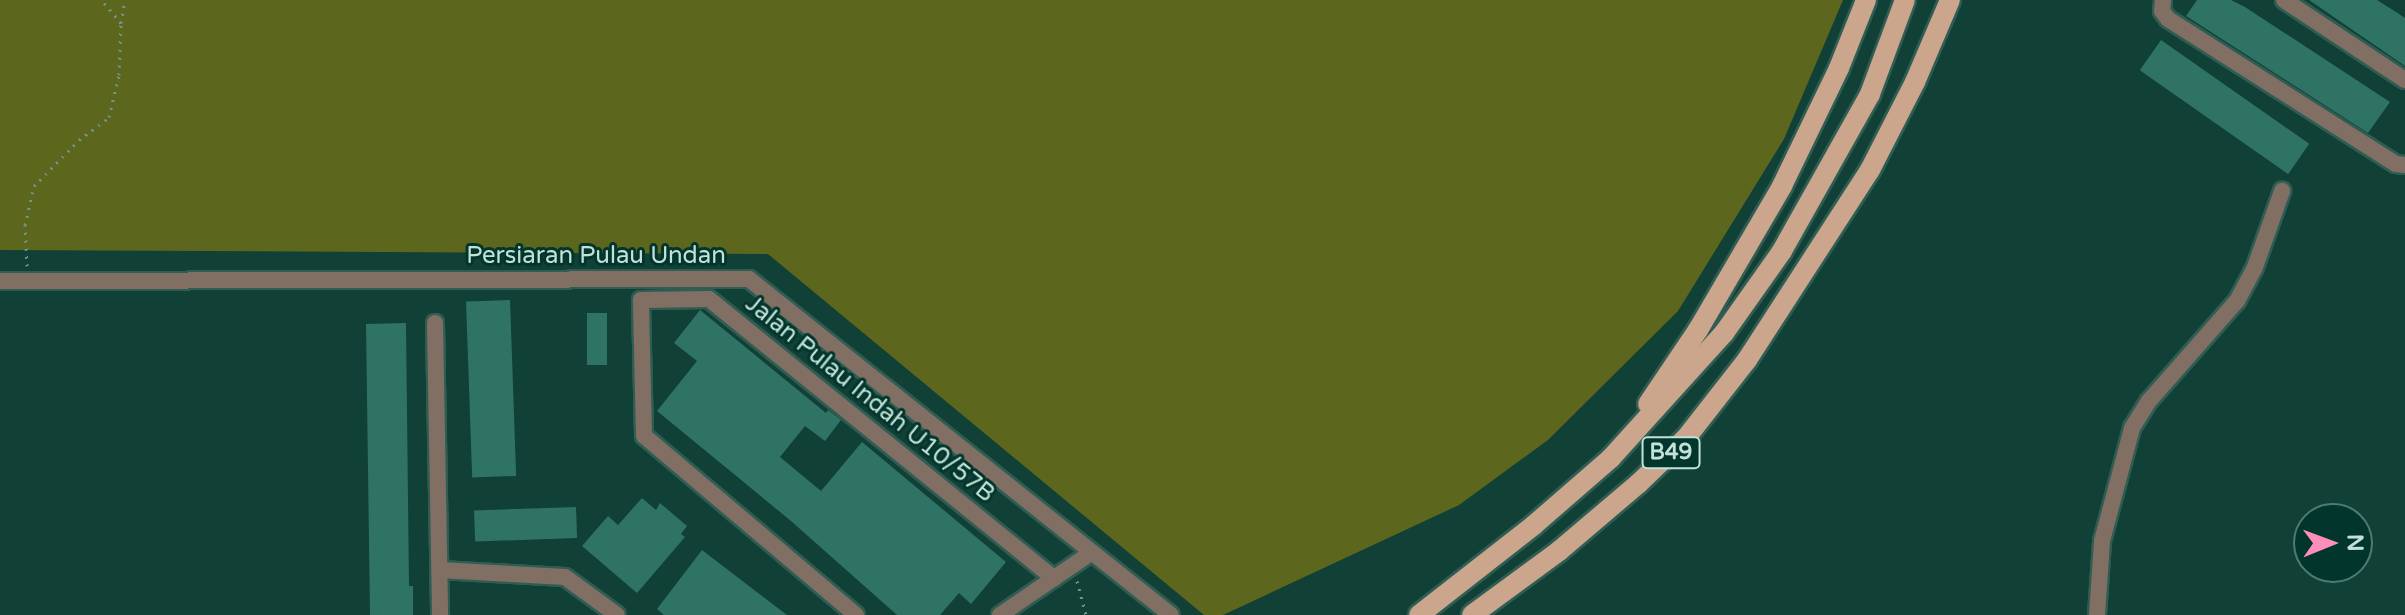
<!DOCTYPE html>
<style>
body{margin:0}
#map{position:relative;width:2405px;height:615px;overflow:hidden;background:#104036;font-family:"Varela Round",sans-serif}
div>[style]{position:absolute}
.green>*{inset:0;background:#5d661d}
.building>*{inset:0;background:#2e7364;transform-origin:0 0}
.path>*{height:3px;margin-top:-1.5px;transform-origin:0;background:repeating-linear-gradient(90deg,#6f968c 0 2px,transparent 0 8px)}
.roads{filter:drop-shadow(2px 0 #305d53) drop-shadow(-2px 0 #305d53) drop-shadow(0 2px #305d53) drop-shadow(0 -2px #305d53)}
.minor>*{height:16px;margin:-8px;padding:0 8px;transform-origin:8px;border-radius:8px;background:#826f63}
.primary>*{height:20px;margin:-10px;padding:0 10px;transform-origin:10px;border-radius:10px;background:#cba68c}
span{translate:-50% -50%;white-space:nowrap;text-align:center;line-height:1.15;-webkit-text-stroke:6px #02362c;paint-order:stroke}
.shield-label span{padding:2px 6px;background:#02362c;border:2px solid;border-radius:6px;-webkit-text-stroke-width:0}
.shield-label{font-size:22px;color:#c3e1d8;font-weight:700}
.street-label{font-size:24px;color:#c3e1d8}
.north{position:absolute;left:2293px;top:503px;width:80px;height:80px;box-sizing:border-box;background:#02362c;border:2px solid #4f7a71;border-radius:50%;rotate:89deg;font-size:22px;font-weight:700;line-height:32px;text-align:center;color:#c3e1d8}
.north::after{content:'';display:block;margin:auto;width:28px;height:36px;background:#ff8eb9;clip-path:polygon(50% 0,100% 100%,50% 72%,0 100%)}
</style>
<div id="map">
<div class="green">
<i style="clip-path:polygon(0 0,1843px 0,1784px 139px,1678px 311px,1548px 440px,1459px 505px,1223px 615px,1204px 615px,768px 254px,0 250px)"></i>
</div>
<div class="building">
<i style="clip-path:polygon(2197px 0,2231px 0,2245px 7px,2390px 102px,2368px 133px,2186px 16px)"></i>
<i style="clip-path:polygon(2309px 0,2377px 0,2396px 12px,2405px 18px,2405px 66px)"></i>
<i style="left:2161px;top:40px;width:181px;height:37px;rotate:35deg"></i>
<i style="left:510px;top:300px;width:176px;height:44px;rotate:88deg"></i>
<i style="clip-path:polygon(700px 310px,826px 413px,828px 410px,841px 420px,825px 441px,805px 426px,780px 457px,821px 491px,862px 442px,1006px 562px,971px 604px,959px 593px,940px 615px,897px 615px,791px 521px,657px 411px,697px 361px,674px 343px)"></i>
<i style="left:587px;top:313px;width:20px;height:52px"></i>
<i style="clip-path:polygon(406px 323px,409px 586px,413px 586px,413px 615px,370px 615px,366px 324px)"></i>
<i style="clip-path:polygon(642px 498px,656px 510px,660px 503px,687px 526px,681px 534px,685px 537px,637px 593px,582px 546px,608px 516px,618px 525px)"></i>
<i style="left:576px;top:507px;width:31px;height:102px;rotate:88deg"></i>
<i style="clip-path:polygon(702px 550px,787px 615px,664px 615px,657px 609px)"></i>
</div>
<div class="path">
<i style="left:121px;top:23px;width:23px;rotate:-80deg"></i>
<i style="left:27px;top:266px;width:41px;rotate:-92.8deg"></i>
<i style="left:25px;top:225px;width:40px;rotate:-77deg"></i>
<i style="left:34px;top:186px;width:64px;rotate:-45.6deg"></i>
<i style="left:79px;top:140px;width:38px;rotate:-37deg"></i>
<i style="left:109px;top:117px;width:43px;rotate:-76.6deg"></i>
<i style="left:119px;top:75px;width:52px;rotate:-87.8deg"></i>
<i style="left:121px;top:23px;width:30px;rotate:-130deg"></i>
<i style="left:1077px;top:581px;width:35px;rotate:75deg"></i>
</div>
<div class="roads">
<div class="minor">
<i style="left:2163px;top:0;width:11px;rotate:95deg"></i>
<i style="left:2162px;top:11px;width:10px;rotate:53deg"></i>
<i style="left:2168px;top:19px;width:270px;rotate:32.5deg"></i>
<i style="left:2396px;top:164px;width:9px;rotate:6deg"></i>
<i style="left:2284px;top:0;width:145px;rotate:33.5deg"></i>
<i style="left:0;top:281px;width:749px;rotate:-0.15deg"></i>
<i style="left:749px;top:279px;width:539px;rotate:38.53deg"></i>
<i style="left:435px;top:323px;width:292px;rotate:89deg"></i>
<i style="left:440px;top:570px;width:125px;rotate:3.2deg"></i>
<i style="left:565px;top:577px;width:64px;rotate:36.2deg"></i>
<i style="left:856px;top:615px;width:277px;rotate:-139.8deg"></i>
<i style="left:644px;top:436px;width:136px;rotate:-91.3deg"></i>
<i style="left:641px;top:300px;width:68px;rotate:-0.8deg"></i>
<i style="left:709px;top:299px;width:444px;rotate:39deg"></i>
<i style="left:1000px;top:615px;width:110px;rotate:-34.3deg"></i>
<i style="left:2097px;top:615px;width:74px;rotate:-86.1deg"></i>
<i style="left:2102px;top:541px;width:117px;rotate:-75.1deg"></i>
<i style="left:2132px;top:428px;width:32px;rotate:-58deg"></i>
<i style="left:2149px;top:401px;width:133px;rotate:-48.7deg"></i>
<i style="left:2237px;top:301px;width:38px;rotate:-62deg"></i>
<i style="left:2255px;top:267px;width:81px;rotate:-70.4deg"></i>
</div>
<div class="primary">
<i style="left:1648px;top:404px;width:89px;rotate:-56deg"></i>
<i style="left:1698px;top:330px;width:167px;rotate:-59.7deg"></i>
<i style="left:1782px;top:186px;width:131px;rotate:-64.2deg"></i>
<i style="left:1839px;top:68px;width:73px;rotate:-68.3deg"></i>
<i style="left:1419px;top:615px;width:146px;rotate:-38deg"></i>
<i style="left:1534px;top:525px;width:102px;rotate:-41deg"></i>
<i style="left:1611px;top:458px;width:169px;rotate:-47.9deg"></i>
<i style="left:1724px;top:333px;width:100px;rotate:-54.7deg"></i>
<i style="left:1782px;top:251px;width:180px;rotate:-60.7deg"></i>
<i style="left:1870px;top:94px;width:100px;rotate:-69.6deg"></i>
<i style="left:1472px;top:615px;width:108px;rotate:-36.3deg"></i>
<i style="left:1559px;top:551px;width:104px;rotate:-40.3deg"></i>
<i style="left:1638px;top:484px;width:66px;rotate:-43.8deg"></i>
<i style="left:1686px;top:438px;width:99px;rotate:-52deg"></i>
<i style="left:1747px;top:360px;width:226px;rotate:-57.1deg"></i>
<i style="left:1870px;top:170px;width:99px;rotate:-62.9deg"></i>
<i style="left:1915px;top:82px;width:89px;rotate:-66.9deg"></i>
</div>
</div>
<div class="shield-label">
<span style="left:1671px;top:453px">B49</span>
</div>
<div class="street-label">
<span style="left:596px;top:256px">Persiaran Pulau Undan</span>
<span style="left:870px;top:399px;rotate:39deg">Jalan Pulau Indah U10/57B</span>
</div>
<div class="north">N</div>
</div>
